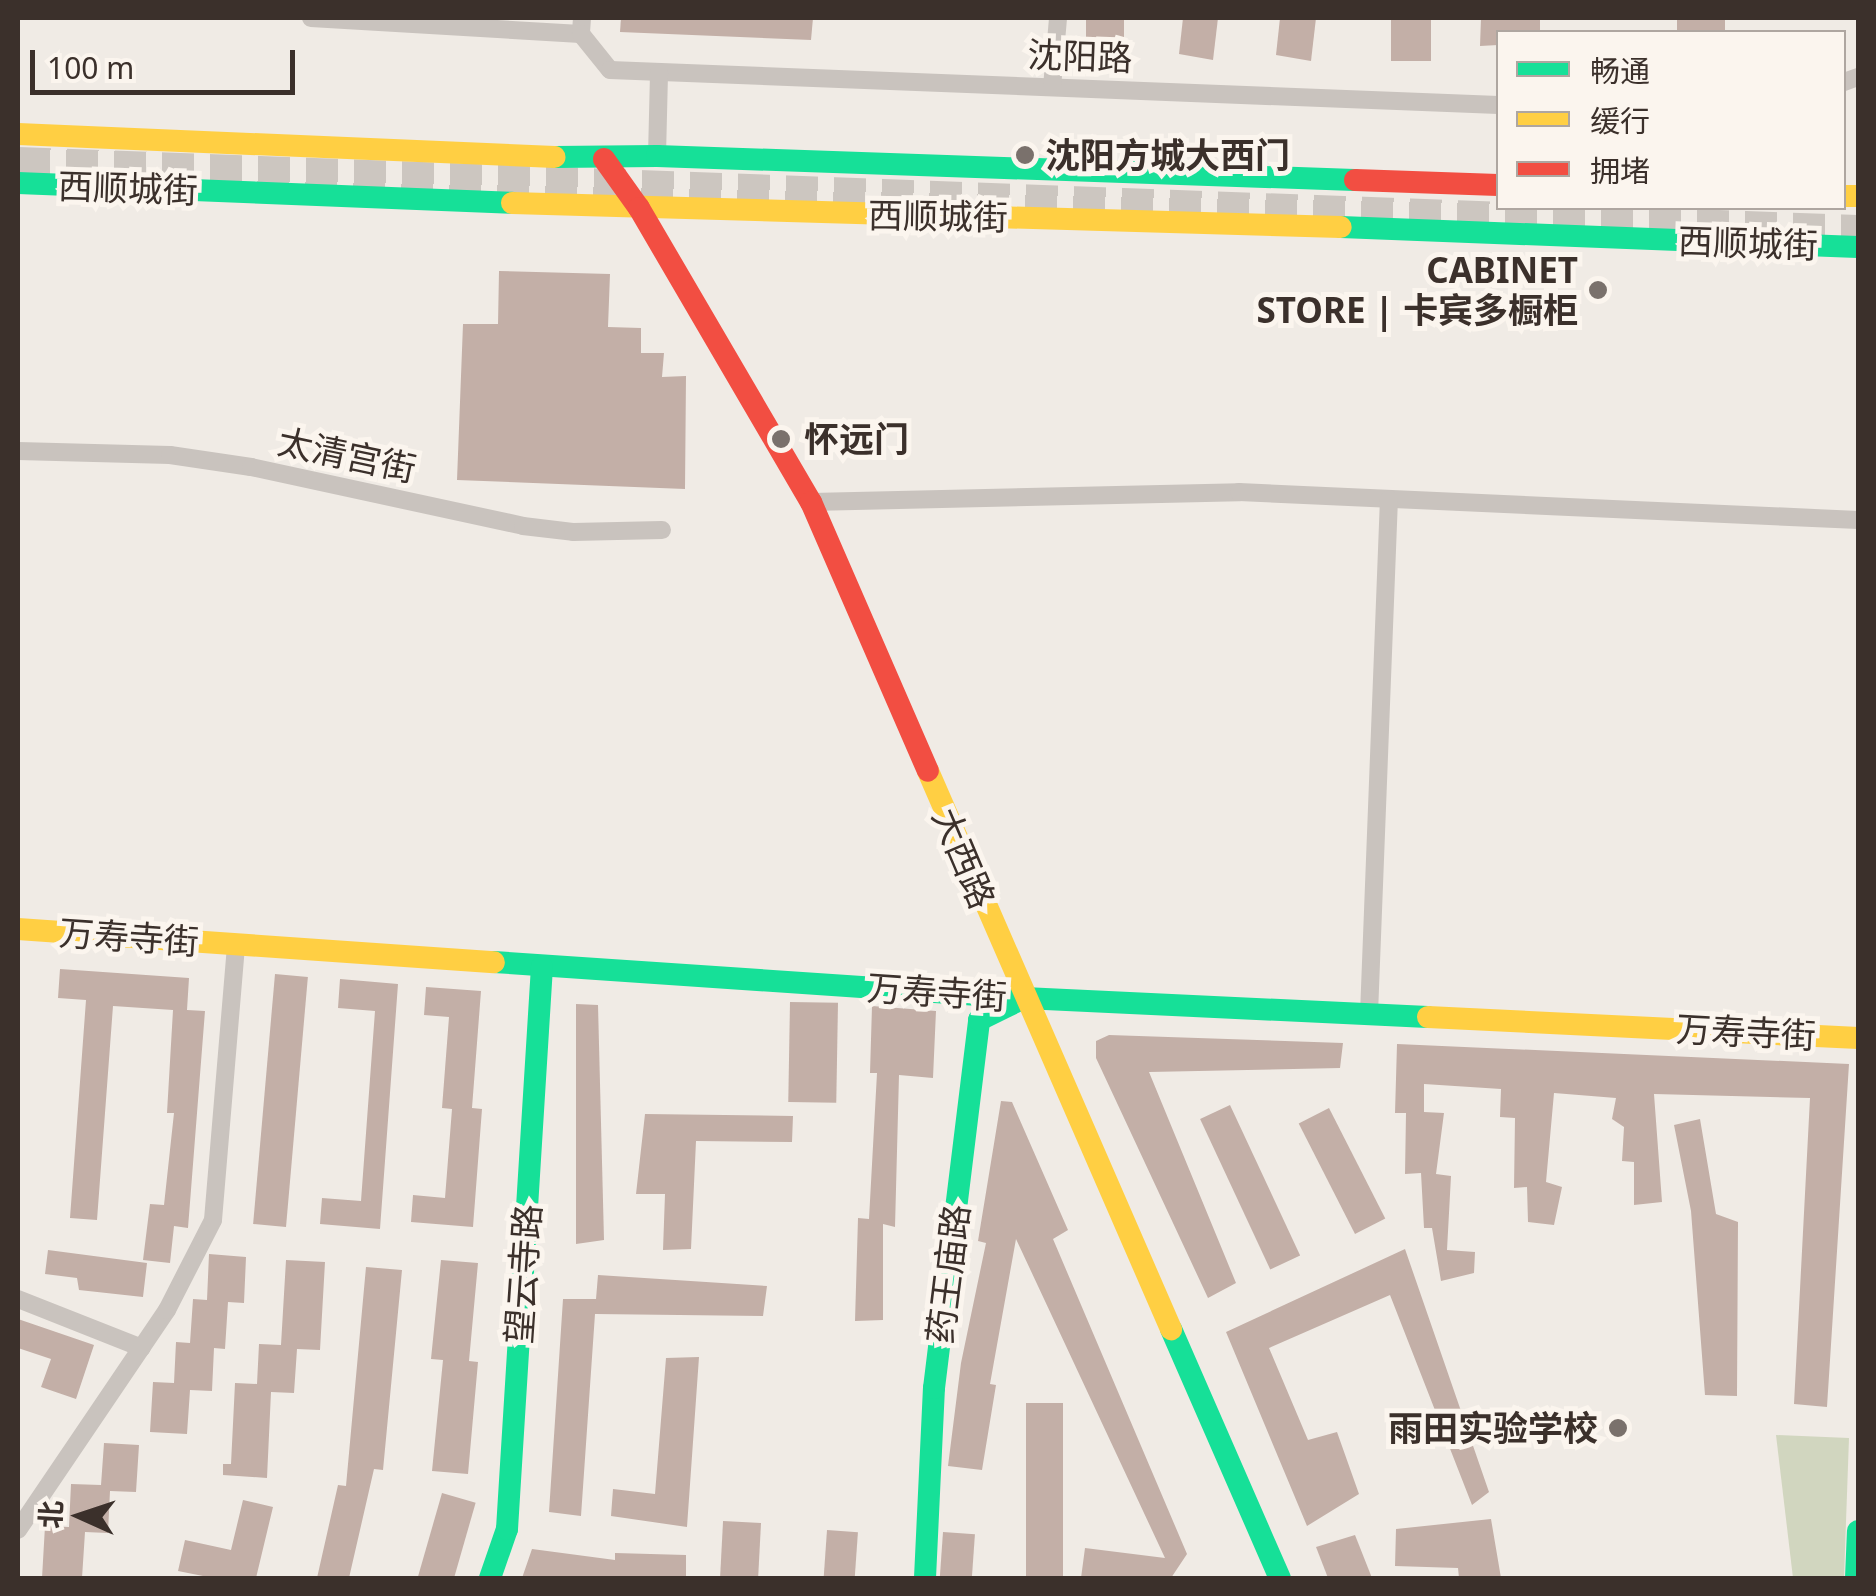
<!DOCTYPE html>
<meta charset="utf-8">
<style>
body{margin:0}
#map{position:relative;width:1876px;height:1596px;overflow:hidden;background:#f0ebe5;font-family:"Noto Sans","Noto Sans SC",sans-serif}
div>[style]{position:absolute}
.green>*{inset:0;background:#d1d6bf}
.building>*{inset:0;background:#c3afa7;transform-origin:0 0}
.highway-tunnel>*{height:32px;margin-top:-16px;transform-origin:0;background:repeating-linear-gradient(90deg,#ccc6c0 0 32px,transparent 0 48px)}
.street>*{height:18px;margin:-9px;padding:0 9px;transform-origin:9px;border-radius:9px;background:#c9c3be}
.fast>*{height:22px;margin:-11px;padding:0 11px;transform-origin:11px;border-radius:11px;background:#16e098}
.slow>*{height:22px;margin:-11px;padding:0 11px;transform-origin:11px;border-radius:11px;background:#ffcf43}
.jam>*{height:22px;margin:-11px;padding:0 11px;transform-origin:11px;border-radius:11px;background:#f24e42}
.dots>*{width:28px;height:28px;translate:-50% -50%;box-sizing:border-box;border:5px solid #fbf5ee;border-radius:50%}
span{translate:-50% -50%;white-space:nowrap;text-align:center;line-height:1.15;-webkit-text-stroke:10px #fbf5ee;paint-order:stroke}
.street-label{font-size:35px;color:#3b302b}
.poi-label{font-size:35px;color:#3b302b;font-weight:700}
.left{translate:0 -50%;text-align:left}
.right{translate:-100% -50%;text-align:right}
.frame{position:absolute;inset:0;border:20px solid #3b302b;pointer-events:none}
.legend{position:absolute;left:1496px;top:30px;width:350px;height:180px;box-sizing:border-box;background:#fbf5ee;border:2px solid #aea6a0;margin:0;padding:12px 18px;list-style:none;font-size:30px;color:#3b302b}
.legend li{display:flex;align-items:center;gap:20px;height:50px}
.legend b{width:50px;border:2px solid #aea6a0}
.north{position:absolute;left:30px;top:1466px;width:100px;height:100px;-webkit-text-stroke:8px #fbf5ee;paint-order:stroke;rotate:273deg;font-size:28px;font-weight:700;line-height:40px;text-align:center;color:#3b302b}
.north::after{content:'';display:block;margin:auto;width:35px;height:45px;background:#3b302b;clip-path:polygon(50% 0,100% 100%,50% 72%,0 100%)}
.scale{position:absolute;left:30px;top:50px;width:265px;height:45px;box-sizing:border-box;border:5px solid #3b302b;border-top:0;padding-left:12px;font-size:30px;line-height:35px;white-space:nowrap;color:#3b302b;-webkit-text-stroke:8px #fbf5ee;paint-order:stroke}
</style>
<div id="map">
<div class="green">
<i style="clip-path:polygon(1776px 1435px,1849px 1438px,1844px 1578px,1793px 1578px)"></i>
</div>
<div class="building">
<i style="clip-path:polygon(621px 18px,813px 18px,811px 40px,620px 32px)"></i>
<i style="left:1086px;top:18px;width:38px;height:29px"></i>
<i style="clip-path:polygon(1183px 18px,1218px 18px,1213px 60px,1179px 54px)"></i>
<i style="clip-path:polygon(1280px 18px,1316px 18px,1311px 61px,1276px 55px)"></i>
<i style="left:1391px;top:18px;width:40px;height:43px"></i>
<i style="clip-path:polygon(1481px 18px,1540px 18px,1540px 32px,1498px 32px,1498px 45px,1480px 46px)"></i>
<i style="left:1677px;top:18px;width:48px;height:14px"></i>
<i style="clip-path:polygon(499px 271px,610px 274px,608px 327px,641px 328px,641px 353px,664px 353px,662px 377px,686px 376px,685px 489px,457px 480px,463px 324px,498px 324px)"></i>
<i style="clip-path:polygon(60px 969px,189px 978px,187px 1010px,205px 1011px,188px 1228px,174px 1226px,170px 1263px,143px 1260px,150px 1204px,164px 1205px,174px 1113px,167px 1113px,173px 1010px,113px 1006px,97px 1220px,70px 1218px,86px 1000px,58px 998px)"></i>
<i style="left:275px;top:974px;width:33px;height:251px;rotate:5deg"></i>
<i style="clip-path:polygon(340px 979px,398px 984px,380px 1229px,320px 1224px,322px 1198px,361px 1201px,375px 1011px,338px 1008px)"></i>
<i style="clip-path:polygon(426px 987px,481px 991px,472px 1108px,482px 1109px,473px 1227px,411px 1222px,413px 1195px,445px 1198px,452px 1109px,442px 1108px,449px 1017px,424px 1015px)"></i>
<i style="left:790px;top:1002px;width:48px;height:100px;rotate:1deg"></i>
<i style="clip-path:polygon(576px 1004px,598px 1005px,604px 1240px,576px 1244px)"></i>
<i style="clip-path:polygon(872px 1006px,936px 1011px,933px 1078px,899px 1075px,895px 1227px,883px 1224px,883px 1320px,855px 1321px,858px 1218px,869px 1219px,877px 1073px,870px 1073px)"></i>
<i style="clip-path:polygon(1109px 1035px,1343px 1043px,1340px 1068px,1149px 1072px,1236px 1283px,1208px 1298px,1096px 1058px,1096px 1041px)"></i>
<i style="clip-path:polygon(1397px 1044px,1849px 1064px,1827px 1407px,1794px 1404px,1810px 1098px,1654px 1094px,1662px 1202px,1634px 1205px,1634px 1162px,1622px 1161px,1624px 1127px,1612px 1119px,1616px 1098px,1554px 1093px,1546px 1182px,1562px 1187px,1554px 1225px,1528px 1222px,1527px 1187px,1514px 1188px,1515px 1118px,1500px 1117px,1501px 1089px,1424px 1084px,1424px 1112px,1444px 1113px,1436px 1174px,1451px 1176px,1447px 1250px,1475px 1252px,1474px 1273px,1441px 1281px,1432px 1228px,1424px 1228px,1421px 1173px,1405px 1174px,1406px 1113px,1395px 1113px)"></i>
<i style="clip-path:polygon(1001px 1101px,1012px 1102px,1068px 1230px,1053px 1239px,1187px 1554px,1171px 1578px,1081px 1578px,1085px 1548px,1165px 1558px,1016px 1239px,990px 1384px,996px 1385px,982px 1470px,948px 1466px,961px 1363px,986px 1243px,978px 1241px)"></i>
<i style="left:1230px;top:1105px;width:166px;height:33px;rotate:65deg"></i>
<i style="left:1329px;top:1108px;width:124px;height:34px;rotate:63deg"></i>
<i style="clip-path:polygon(645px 1114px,793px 1116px,792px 1142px,696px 1141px,691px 1249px,663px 1250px,665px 1194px,636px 1194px)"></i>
<i style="clip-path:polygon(1700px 1119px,1716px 1214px,1738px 1222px,1737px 1396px,1705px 1395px,1691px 1211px,1674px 1125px)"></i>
<i style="clip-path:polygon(1405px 1249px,1489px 1492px,1472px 1505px,1390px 1295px,1269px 1348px,1308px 1440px,1337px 1432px,1359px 1494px,1307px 1526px,1226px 1332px)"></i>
<i style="clip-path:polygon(48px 1250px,147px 1263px,143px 1297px,79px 1290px,77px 1278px,45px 1274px)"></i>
<i style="clip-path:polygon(209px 1254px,246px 1257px,244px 1303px,228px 1302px,225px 1349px,214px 1348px,212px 1391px,190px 1390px,187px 1434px,150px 1432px,153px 1382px,174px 1383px,176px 1342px,190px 1343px,193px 1299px,207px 1300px)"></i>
<i style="clip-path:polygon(286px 1260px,325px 1262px,320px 1350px,297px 1349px,294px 1393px,271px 1392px,267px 1478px,223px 1475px,223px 1464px,231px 1464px,235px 1383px,257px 1384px,259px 1344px,281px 1345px)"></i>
<i style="clip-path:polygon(441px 1260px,478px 1263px,469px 1361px,478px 1362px,468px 1474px,432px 1471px,443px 1360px,431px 1359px)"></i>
<i style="clip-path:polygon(366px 1267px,402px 1270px,383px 1470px,374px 1469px,349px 1578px,317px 1578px,338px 1485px,346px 1486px)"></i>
<i style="clip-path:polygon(598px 1275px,767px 1286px,763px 1316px,595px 1314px,581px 1516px,549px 1512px,563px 1299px,596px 1299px)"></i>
<i style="clip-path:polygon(18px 1319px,94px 1345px,76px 1399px,41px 1387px,51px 1359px,18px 1348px)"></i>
<i style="clip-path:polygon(699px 1357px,687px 1527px,611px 1516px,613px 1489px,655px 1494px,666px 1358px)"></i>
<i style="left:1026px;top:1403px;width:37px;height:175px"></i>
<i style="clip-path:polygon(104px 1443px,139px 1445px,136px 1492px,110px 1491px,108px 1533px,85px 1532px,82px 1578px,42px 1578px,45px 1526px,69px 1527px,71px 1484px,101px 1485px)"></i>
<i style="left:442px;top:1493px;width:35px;height:88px;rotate:16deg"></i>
<i style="clip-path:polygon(243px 1500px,273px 1507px,256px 1578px,213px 1578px,178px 1571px,185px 1540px,231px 1550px)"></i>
<i style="clip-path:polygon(1491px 1519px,1501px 1578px,1459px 1578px,1458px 1568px,1395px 1566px,1396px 1529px)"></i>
<i style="left:761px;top:1523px;width:55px;height:38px;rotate:93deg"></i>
<i style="left:827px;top:1530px;width:31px;height:48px;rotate:4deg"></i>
<i style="left:943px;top:1532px;width:32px;height:46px;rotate:4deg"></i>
<i style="clip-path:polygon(1355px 1535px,1372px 1578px,1328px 1578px,1316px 1547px)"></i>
<i style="clip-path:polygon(532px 1549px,615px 1560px,615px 1553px,686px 1555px,686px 1578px,522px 1578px)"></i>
</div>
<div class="highway-tunnel">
<i style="left:18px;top:163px;width:1841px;rotate:2.12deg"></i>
</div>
<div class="street">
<i style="left:311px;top:18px;width:270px;rotate:3.4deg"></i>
<i style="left:582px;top:18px;width:16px;rotate:94deg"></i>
<i style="left:581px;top:34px;width:46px;rotate:51.1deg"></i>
<i style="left:610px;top:70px;width:889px;rotate:2.26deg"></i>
<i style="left:1844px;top:82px;width:15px;rotate:-20deg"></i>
<i style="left:1052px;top:87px;width:69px;rotate:-85deg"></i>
<i style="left:657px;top:156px;width:84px;rotate:-88.6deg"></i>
<i style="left:18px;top:451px;width:152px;rotate:1.5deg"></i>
<i style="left:170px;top:455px;width:82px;rotate:8.4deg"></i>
<i style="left:251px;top:467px;width:278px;rotate:12.2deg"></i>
<i style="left:523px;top:526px;width:50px;rotate:6.8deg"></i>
<i style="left:573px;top:532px;width:89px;rotate:-1.3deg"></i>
<i style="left:811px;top:502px;width:428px;rotate:-1.3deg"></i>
<i style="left:1239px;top:492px;width:620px;rotate:2.59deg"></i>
<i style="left:1369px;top:1014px;width:515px;rotate:-87.78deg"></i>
<i style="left:18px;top:1299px;width:133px;rotate:21.6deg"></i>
<i style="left:18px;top:1530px;width:266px;rotate:-55.9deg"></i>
<i style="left:167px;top:1310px;width:101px;rotate:-62.9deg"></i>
<i style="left:213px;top:1220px;width:277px;rotate:-85.2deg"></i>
</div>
<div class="fast">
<i style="left:555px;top:157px;width:102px;rotate:-0.6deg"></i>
<i style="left:657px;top:156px;width:698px;rotate:1.97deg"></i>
<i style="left:18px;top:183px;width:494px;rotate:2.3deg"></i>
<i style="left:1341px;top:227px;width:517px;rotate:2.22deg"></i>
<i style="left:494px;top:962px;width:531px;rotate:3.89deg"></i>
<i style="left:1024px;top:998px;width:404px;rotate:2.7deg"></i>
<i style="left:1171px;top:1329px;width:272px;rotate:66.4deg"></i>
<i style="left:490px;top:1578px;width:52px;rotate:-70.9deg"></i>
<i style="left:507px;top:1529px;width:563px;rotate:-86.44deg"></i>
<i style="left:925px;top:1578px;width:190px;rotate:-87.3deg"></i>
<i style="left:934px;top:1388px;width:371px;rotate:-83deg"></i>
<i style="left:979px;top:1020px;width:50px;rotate:-26.1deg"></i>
<i style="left:1856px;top:1578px;width:47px;rotate:-87.6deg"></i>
</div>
<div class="slow">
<i style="left:18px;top:134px;width:537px;rotate:2.45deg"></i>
<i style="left:1844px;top:196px;width:14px"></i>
<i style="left:512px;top:203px;width:829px;rotate:1.66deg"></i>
<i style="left:928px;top:771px;width:609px;rotate:66.47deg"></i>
<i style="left:18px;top:929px;width:477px;rotate:4deg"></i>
<i style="left:1428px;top:1017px;width:431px;rotate:2.8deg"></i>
</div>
<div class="jam">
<i style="left:604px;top:159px;width:60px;rotate:54.5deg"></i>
<i style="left:639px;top:208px;width:341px;rotate:59.7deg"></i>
<i style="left:811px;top:502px;width:293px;rotate:66.5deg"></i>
<i style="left:1355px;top:180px;width:143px;rotate:2deg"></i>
</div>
<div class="dots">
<i style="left:1025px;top:155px;background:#7a716c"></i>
<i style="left:1598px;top:290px;background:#7a716c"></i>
<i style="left:781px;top:439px;background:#7a716c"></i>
<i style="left:1618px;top:1428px;background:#7a716c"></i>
</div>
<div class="street-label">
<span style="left:1080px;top:56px;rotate:2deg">沈阳路</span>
<span style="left:128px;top:188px;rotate:2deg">西顺城街</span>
<span style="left:938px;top:216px;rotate:1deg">西顺城街</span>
<span style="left:1748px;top:243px;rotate:2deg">西顺城街</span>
<span style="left:347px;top:455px;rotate:12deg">太清宫街</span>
<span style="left:964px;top:858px;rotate:67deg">大西路</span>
<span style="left:129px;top:937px;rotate:4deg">万寿寺街</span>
<span style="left:937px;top:992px;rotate:4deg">万寿寺街</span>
<span style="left:1746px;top:1032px;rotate:3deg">万寿寺街</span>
<span style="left:523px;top:1274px;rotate:-86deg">望云寺路</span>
<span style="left:948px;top:1274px;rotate:-83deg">药王庙路</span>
</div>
<div class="poi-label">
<span class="left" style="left:1045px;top:155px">沈阳方城大西门</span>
<span class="right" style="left:1578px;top:290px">CABINET<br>STORE | 卡宾多橱柜</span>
<span class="left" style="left:804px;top:439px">怀远门</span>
<span class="right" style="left:1598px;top:1428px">雨田实验学校</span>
</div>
<div class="frame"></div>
<ul class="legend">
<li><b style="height:12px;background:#16e098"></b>畅通</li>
<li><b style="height:12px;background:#ffcf43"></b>缓行</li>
<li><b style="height:12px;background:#f24e42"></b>拥堵</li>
</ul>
<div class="north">北</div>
<div class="scale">100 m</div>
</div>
